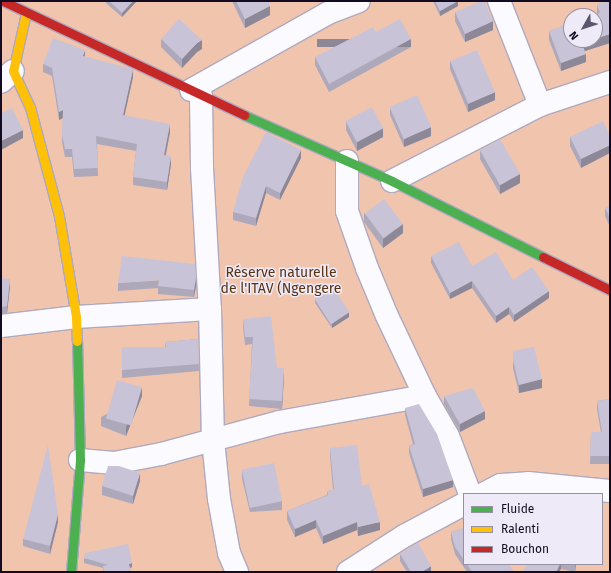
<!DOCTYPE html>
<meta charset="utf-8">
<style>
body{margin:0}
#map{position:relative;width:611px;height:573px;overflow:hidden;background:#e7e1f7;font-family:"Fira Sans",sans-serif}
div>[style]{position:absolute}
.green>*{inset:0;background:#f1c4ae}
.roads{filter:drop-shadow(1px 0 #afa9be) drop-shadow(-1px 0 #afa9be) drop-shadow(0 1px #afa9be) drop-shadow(0 -1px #afa9be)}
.street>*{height:22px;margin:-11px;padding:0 11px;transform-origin:11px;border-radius:11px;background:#fbfafe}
.fast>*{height:9px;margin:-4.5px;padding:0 4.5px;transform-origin:4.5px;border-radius:4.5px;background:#4caf50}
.slow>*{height:9px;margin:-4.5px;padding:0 4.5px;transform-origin:4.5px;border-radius:4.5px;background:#ffc107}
.jam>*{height:9px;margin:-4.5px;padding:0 4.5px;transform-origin:4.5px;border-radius:4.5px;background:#c62828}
.wall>*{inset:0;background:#ada8ba}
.shaded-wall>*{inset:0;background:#8d8897;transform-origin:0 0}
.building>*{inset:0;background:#c9c3d8;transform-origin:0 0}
span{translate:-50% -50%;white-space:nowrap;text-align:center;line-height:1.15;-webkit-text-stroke:3px #eeeaf7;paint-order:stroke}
.park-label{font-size:14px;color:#593212}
.frame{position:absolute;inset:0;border:2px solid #130b21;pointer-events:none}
.legend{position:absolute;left:463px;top:493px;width:140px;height:72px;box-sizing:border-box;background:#eeeaf7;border:1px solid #9691a1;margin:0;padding:5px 7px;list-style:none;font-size:12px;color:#130b21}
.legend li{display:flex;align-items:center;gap:8px;height:20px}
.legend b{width:20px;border:1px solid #9691a1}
.north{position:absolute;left:563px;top:8px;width:40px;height:40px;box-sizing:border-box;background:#eeeaf7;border:1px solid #9691a1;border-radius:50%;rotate:231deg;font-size:11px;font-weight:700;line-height:16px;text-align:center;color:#130b21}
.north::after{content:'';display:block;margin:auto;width:14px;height:18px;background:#5d566c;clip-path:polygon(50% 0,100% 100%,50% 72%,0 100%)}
</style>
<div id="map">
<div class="green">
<i style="clip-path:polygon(evenodd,1px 1px,610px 1px,610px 572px,1px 572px,1px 1px,571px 16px,595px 16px,595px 40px,571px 40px,571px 16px,1px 1px,464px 494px,602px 494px,602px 564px,464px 564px,464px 494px)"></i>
</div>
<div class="roads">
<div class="street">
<i style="left:499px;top:1px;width:112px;rotate:68.5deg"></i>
<i style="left:1px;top:82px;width:16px;rotate:-43deg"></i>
<i style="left:191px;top:90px;width:157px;rotate:-29.3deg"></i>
<i style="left:328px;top:13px;width:33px;rotate:-21deg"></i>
<i style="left:201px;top:96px;width:72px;rotate:89.2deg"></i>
<i style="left:202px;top:168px;width:141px;rotate:86.8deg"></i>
<i style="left:210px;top:309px;width:131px;rotate:88.7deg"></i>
<i style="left:213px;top:440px;width:59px;rotate:84.2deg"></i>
<i style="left:219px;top:499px;width:55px;rotate:79.5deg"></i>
<i style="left:229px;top:553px;width:21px;rotate:67deg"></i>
<i style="left:347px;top:161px;width:50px;rotate:90deg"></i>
<i style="left:347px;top:211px;width:60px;rotate:70.7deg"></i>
<i style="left:367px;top:268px;width:52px;rotate:67.4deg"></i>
<i style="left:387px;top:316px;width:89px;rotate:64.6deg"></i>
<i style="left:425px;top:396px;width:46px;rotate:60.1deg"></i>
<i style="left:448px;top:436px;width:62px;rotate:69.2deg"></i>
<i style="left:392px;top:181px;width:166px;rotate:-27.2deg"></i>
<i style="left:540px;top:105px;width:74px;rotate:-18.2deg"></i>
<i style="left:1px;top:326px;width:76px;rotate:-6.8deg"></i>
<i style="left:76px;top:317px;width:134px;rotate:-3.4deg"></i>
<i style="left:80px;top:460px;width:34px;rotate:5deg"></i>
<i style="left:114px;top:463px;width:48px;rotate:-10.8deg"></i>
<i style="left:161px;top:454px;width:123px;rotate:-15.1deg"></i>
<i style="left:280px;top:422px;width:147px;rotate:-10.2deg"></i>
<i style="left:483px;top:494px;width:20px;rotate:-27deg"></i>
<i style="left:501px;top:485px;width:27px;rotate:-4deg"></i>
<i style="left:528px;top:483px;width:82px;rotate:5.6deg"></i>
<i style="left:348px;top:572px;width:67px;rotate:-32.7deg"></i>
<i style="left:404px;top:536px;width:68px;rotate:-28.1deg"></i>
</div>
<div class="fast">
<i style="left:244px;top:115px;width:162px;rotate:24deg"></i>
<i style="left:392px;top:181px;width:169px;rotate:26.7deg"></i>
<i style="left:71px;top:572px;width:112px;rotate:-85.4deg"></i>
<i style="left:80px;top:460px;width:119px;rotate:-91.4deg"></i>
</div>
<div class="slow">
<i style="left:26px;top:13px;width:59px;rotate:102.6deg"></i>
<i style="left:13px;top:71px;width:40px;rotate:65deg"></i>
<i style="left:30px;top:107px;width:113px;rotate:75.1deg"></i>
<i style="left:59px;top:216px;width:102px;rotate:80.4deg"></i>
<i style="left:76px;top:317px;width:24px;rotate:88deg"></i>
</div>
<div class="jam">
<i style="left:3px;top:1px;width:267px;rotate:25.3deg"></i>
<i style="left:543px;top:257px;width:75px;rotate:26.2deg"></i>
</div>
</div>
<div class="wall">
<i style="clip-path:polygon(106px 1px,136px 1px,136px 2px,122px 17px,106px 3px)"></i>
<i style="clip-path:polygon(232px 1px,268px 1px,270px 15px,245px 28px)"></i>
<i style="clip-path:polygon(433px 1px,458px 1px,458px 6px,440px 16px)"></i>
<i style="clip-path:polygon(597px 4px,610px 43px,585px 51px,586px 62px,561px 71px,549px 40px,549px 31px,597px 14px)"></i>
<i style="clip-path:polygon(455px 12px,493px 30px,465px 42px,455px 21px)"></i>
<i style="clip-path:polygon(376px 32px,411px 47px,329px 92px,315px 65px,315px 57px)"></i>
<i style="clip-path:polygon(161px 39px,202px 49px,197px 52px,182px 68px,161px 47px)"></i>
<i style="clip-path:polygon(85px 57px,133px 77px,124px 115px,170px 132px,166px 155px,171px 164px,167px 190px,133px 185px,133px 177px,136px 151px,97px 144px,98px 176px,74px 177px,72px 157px,65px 157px,62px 142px,63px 118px,59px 120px,52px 76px,43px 72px,43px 64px)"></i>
<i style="clip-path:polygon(450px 61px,495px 100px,468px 112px,450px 69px)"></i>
<i style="clip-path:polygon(390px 107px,431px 136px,404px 147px,390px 115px)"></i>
<i style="clip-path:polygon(346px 121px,383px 137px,357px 151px,346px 130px)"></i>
<i style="clip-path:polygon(610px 136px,581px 168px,570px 146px,570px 137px)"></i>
<i style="clip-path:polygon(480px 150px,520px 183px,500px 194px,480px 159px)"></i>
<i style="clip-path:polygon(301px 158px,280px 200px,266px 193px,256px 226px,233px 220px,233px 212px)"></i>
<i style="clip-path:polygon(610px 205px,610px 227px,605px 216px,605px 208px)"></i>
<i style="clip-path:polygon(364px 213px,403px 233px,383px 248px,364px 222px)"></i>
<i style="clip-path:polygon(431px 256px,472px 266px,513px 280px,549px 298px,514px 322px,509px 314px,496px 323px,472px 288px,450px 299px,431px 263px)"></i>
<i style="clip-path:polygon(1px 278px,10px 286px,7px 313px,1px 314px)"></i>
<i style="clip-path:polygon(196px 278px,196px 286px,194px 297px,158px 294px,158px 288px,118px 291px,118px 283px)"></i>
<i style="clip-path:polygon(315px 299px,349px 317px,332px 328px,315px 303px)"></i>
<i style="clip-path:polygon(243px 319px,277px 368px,284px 375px,282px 409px,249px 406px,252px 344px,245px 345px,243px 326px)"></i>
<i style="clip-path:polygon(198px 339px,199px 371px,122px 378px,122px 347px,165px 347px,165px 342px)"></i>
<i style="clip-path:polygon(513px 351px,542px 388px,519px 393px,513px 368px)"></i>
<i style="clip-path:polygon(142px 396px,126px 436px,101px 426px,101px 417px)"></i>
<i style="clip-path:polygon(444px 396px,485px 419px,460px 432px,444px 404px)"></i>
<i style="clip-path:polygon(610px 399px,610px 464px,590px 464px,591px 432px,601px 432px,597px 409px,597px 401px)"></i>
<i style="clip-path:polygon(405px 408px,453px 487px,423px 497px,409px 453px,409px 446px,413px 444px,405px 415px)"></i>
<i style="clip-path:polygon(330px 448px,362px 486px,380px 530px,358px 536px,357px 530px,323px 544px,316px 528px,295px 537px,287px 520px,287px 511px,327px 495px,327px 491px,333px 490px,330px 456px)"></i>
<i style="clip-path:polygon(242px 470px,282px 501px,282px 510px,250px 512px,242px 479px)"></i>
<i style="clip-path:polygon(140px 481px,133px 504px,102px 495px,102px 486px)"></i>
<i style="clip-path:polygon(58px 522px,50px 554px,23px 546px,23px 539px)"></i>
<i style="clip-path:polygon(464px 528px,464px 564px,508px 564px,514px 572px,467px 572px,455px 554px,451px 539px,451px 532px)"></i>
<i style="clip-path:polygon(400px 554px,431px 572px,407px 572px,400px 561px)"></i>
<i style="clip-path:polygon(84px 558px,132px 567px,130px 568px,131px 572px,103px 572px,103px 568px,84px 563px)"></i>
<i style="clip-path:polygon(527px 564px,576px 564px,575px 572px,561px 569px)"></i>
</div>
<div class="shaded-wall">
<i style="clip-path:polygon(133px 1px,136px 1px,136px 2px,122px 17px,122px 13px)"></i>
<i style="clip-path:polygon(458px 1px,458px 6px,440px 16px,440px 11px)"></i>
<i style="clip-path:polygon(270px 6px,270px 15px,245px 28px,245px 19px)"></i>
<i style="clip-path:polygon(493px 21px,493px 30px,465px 42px,465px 34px)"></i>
<i style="clip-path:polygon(610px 34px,610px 43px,582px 52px,582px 44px,593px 40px,595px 40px,595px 39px)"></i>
<i style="left:411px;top:39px;width:8px;height:94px;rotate:90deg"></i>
<i style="clip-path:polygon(202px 40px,202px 49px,197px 52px,182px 68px,182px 59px,197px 43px)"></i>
<i style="clip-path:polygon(85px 50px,85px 58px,83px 56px)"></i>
<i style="clip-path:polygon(586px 54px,586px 62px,561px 71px,561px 63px)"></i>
<i style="clip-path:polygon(133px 69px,133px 77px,123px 123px,123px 115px)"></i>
<i style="clip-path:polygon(495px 92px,495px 100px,468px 112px,468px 104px)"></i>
<i style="clip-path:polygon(63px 110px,63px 118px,59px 120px,59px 112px)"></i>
<i style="clip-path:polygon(170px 124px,170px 132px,164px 163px,164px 155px)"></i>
<i style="clip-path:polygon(431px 127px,431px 136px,404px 147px,404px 139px)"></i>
<i style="clip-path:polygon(383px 128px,383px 137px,357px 151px,357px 142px)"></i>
<i style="clip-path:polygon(23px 130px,23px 138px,1px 150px,1px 141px)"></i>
<i style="clip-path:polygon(610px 145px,610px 153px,581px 168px,581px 159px)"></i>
<i style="clip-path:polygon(301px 150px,301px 158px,280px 200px,280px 193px)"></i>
<i style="clip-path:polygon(171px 156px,171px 164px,167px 190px,167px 182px)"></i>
<i style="clip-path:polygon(520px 174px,520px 183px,500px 194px,500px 185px)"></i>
<i style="clip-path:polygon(266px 186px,266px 193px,256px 226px,256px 218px)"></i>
<i style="clip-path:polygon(403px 224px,403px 233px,383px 248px,383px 239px)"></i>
<i style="clip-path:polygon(196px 278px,196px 286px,194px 297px,194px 290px)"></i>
<i style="clip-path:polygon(10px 279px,10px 286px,7px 313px,7px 306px)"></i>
<i style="clip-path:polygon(472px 281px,472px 288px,450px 299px,450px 293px)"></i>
<i style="clip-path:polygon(549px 291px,549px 298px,514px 322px,514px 315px)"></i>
<i style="clip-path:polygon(509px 307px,509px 314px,496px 323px,496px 316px)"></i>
<i style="clip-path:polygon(349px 312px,349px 317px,332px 328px,332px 324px)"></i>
<i style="clip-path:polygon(284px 368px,284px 375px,282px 409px,282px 401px)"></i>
<i style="clip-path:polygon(542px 379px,542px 388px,519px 393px,519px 385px)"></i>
<i style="clip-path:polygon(142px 387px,142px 396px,126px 436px,126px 427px)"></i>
<i style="clip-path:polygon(485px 411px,485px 419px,460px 432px,460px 424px)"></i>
<i style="clip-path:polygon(140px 473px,140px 481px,133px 504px,133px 496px)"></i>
<i style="clip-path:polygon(453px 480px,453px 487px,423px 497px,423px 489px)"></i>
<i style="clip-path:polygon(58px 514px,58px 522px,50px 554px,50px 546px)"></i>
<i style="clip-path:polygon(316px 520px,316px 528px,295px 537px,295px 529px)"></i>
<i style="clip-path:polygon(357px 522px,357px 530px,323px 544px,323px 536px)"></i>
<i style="clip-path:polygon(380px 522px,380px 530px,358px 536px,358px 527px)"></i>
<i style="clip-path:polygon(132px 563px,132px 567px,129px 568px,129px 564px)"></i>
<i style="clip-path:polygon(560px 564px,561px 564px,561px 569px,559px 572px,556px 572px)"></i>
<i style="clip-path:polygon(575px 564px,576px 564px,575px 572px)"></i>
<i style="clip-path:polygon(431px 566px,431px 572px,422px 572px)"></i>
</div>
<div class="building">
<i style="clip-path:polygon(109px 1px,133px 1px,122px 13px)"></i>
<i style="clip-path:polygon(236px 1px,268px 1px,270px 6px,245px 19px)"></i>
<i style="clip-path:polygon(435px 1px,458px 1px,440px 11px)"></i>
<i style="clip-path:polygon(482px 1px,484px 1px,493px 21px,465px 34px,455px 12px)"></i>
<i style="clip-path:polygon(606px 1px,610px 1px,610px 34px,595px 39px,595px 16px,591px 16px,600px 13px,597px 4px)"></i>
<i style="clip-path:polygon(179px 19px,202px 40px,197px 43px,182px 59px,161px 39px)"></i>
<i style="clip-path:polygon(400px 19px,411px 39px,329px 84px,315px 57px,373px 27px,376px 32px)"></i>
<i style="clip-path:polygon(571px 23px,571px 40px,593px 40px,582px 44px,586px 54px,561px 63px,549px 31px)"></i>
<i style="clip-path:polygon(53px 38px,85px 50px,83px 56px,133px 69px,123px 115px,170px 124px,164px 155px,171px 156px,167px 182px,133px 177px,137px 144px,96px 136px,98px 168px,74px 169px,72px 149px,65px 149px,62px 134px,63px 110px,59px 112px,52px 68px,43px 64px)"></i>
<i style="left:477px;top:50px;width:46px;height:29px;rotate:67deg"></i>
<i style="left:417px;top:95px;width:35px;height:30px;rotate:66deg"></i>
<i style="left:372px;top:107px;width:24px;height:30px;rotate:62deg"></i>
<i style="clip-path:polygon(12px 108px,23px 130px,1px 141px,1px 113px)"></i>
<i style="clip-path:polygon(603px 121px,610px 136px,610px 145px,581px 159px,570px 137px)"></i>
<i style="clip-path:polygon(266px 132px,301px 150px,280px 193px,266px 186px,256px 218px,233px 212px,243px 177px)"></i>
<i style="left:500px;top:139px;width:40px;height:23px;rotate:60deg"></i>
<i style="left:384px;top:199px;width:31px;height:24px;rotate:53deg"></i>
<i style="clip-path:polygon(610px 205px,610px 218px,605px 208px)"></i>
<i style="clip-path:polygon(459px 242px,472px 266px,496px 252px,513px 280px,532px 267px,549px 291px,514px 315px,509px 307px,496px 316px,472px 281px,450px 293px,431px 256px)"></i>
<i style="clip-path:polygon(122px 256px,195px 264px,196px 278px,194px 290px,158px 286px,159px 280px,118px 283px)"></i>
<i style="clip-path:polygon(1px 278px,10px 279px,7px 306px,1px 307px)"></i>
<i style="left:333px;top:287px;width:30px;height:22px;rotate:57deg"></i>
<i style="clip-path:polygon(271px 316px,277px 368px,284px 368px,282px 401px,249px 399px,253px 337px,245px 337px,243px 319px)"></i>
<i style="clip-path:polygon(198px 339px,199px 364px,122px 370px,122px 347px,166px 347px,165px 342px)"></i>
<i style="clip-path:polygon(534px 347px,542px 379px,519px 385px,513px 360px,513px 351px)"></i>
<i style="left:117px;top:380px;width:26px;height:40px;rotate:16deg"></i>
<i style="clip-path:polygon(473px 388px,485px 411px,460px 424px,444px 396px)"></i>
<i style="clip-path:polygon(610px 399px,610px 456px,590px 456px,591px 432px,602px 432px,597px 401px)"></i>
<i style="clip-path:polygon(419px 404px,437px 434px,453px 480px,423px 489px,409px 446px,415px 444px,405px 408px)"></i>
<i style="clip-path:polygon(48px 445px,58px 514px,50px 546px,23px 539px)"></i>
<i style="clip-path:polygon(357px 445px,362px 486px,369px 484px,380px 522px,358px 527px,357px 522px,323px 536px,316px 520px,295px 529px,287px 511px,328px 495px,327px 491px,334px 489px,330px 448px)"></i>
<i style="left:274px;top:463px;width:39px;height:33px;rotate:78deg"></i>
<i style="clip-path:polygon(108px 466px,119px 466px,140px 473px,133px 496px,102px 486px)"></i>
<i style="clip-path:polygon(464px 528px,464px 560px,455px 547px,451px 532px)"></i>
<i style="clip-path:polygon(418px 543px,431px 566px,422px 572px,411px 572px,400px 554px)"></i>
<i style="clip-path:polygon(128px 544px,132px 563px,129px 564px,131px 572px,104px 572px,103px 566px,108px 565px,84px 558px,85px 553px)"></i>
<i style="clip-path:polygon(467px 564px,508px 564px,514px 572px,472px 572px)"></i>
<i style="clip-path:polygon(527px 564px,560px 564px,556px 572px,523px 572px)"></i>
</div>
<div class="park-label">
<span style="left:281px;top:281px">Réserve naturelle<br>de l'ITAV (Ngengere</span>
</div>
<div class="frame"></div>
<ul class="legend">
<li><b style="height:5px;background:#4caf50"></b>Fluide</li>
<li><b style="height:5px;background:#ffc107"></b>Ralenti</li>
<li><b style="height:5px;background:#c62828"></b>Bouchon</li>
</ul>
<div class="north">N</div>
</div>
